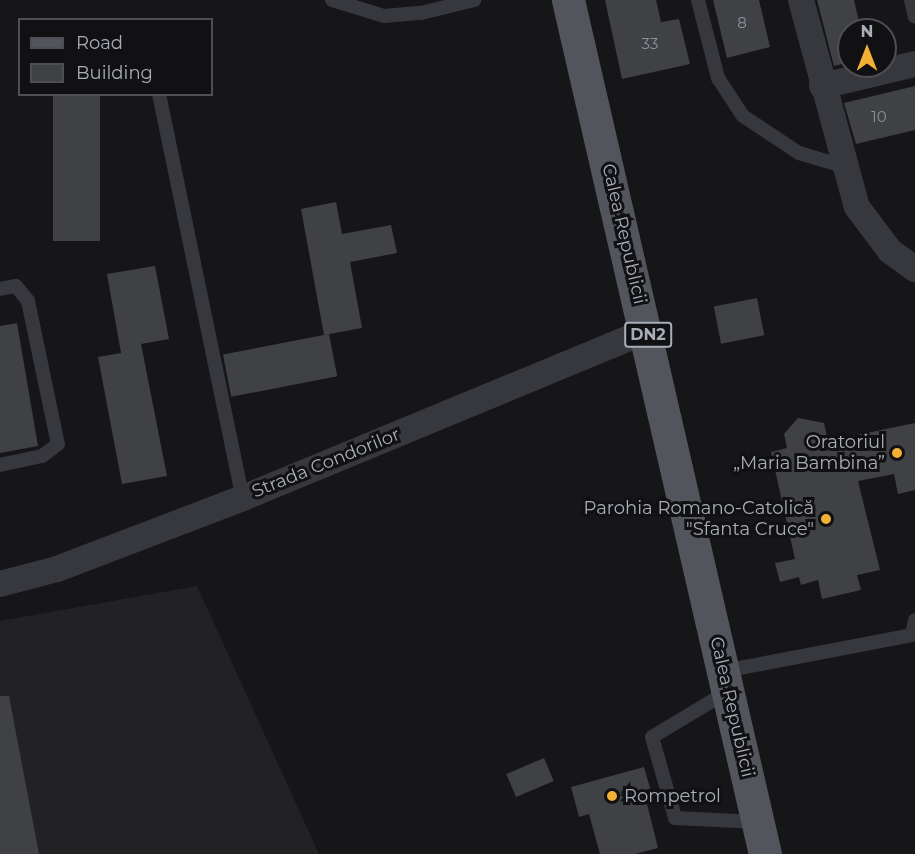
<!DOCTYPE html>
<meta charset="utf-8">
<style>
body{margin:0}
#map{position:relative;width:915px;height:854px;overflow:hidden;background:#161618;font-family:Montserrat,sans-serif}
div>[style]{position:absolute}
.built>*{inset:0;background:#222225}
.building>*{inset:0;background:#404145;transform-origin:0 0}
.service>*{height:14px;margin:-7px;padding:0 7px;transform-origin:7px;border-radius:7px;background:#37383d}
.minor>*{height:26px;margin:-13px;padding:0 13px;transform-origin:13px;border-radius:13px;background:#37383d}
.primary>*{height:33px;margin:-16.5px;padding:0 16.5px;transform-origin:16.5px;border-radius:16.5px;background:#53555c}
.dots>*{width:16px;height:16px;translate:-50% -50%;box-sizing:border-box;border:3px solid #111113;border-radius:50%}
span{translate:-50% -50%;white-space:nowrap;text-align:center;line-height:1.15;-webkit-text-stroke:6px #111113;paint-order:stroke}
.number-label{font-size:15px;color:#8e929b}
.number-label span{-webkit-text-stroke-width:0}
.shield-label span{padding:2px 4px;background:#111113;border:2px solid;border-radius:4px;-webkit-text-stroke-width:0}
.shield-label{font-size:16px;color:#a8adb8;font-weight:700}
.street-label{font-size:18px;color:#a8adb8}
.poi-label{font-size:18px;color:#a8adb8}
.right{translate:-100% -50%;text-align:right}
.left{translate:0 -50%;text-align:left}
.legend{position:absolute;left:18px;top:18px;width:195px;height:78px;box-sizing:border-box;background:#111113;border:2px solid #4d4f55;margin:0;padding:8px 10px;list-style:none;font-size:18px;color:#a8adb8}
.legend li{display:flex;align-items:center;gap:12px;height:30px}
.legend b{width:30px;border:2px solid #4d4f55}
.north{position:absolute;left:837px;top:18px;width:60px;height:60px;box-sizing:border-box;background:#111113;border:2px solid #4d4f55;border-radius:50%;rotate:0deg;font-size:16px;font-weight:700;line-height:24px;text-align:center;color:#a8adb8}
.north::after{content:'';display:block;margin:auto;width:21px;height:27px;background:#f2b134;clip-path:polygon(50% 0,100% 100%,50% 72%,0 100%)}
</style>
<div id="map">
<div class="built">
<i style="clip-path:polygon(197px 586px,319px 854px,0 854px,0 621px)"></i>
</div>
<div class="building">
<i style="clip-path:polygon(605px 0,656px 0,661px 22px,679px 19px,690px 64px,622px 79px)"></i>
<i style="clip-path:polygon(713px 0,759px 0,770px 47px,727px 58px)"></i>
<i style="clip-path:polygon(817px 0,854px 0,861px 30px,849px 30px,849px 62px,834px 66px)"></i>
<i style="clip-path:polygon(915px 86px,915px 130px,856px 144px,844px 103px)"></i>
<i style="left:53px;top:94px;width:47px;height:147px"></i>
<i style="clip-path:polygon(336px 202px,342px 234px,391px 225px,397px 253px,350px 262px,362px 328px,324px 335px,301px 209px)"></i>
<i style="clip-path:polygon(155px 266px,169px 339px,141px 344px,167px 476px,122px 484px,98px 357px,121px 353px,107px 274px)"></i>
<i style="left:757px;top:298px;width:38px;height:44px;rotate:79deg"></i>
<i style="clip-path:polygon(17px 323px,38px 446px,0 453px,0 326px)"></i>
<i style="left:329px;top:334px;width:43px;height:108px;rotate:79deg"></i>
<i style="clip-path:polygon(798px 418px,824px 423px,828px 441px,915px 423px,915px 490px,898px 494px,894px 474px,858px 481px,880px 570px,857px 575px,861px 590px,822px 599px,818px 580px,801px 585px,799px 577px,780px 582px,775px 563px,795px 559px,771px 452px,787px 448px,784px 434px)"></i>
<i style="clip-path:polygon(0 696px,9px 696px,39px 854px,0 854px)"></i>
<i style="left:544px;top:758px;width:25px;height:41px;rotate:67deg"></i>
<i style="clip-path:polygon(644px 767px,653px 798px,646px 800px,658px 848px,635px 854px,600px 854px,589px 814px,579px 817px,571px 787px)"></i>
</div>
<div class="service">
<i style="left:332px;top:0;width:54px;rotate:17.1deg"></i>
<i style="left:384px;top:16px;width:37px;rotate:-5deg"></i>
<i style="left:421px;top:13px;width:55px;rotate:-13.8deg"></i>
<i style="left:698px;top:0;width:81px;rotate:75.6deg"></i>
<i style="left:718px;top:78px;width:45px;rotate:56.7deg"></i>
<i style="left:743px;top:116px;width:67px;rotate:33.5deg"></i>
<i style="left:799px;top:153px;width:49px;rotate:16.6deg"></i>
<i style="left:911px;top:0;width:17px;rotate:77deg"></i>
<i style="left:159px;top:94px;width:413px;rotate:78.3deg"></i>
<i style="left:0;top:289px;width:16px;rotate:-11deg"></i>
<i style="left:16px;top:286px;width:19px;rotate:51deg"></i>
<i style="left:28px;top:301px;width:146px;rotate:78.2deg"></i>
<i style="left:58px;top:444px;width:20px;rotate:143deg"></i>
<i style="left:42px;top:456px;width:43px;rotate:167.9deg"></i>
<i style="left:724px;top:671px;width:191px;rotate:-10.8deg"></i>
<i style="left:912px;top:635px;width:15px;rotate:-79deg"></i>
<i style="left:727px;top:692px;width:87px;rotate:149deg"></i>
<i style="left:652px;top:737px;width:84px;rotate:74.1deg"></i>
<i style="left:675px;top:818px;width:83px;rotate:2.8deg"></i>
</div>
<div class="minor">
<i style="left:801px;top:0;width:214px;rotate:74.9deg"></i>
<i style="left:857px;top:207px;width:55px;rotate:53.1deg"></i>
<i style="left:890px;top:251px;width:31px;rotate:36deg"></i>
<i style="left:822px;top:86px;width:96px;rotate:-13.3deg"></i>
<i style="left:0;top:584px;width:59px;rotate:-14.7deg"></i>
<i style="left:57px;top:569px;width:199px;rotate:-20.9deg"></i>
<i style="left:243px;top:498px;width:437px;rotate:-22.5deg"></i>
</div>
<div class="primary">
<i style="left:568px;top:0;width:876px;rotate:77.01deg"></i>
</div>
<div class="dots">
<i style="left:897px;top:453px;background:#f2b134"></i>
<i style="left:826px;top:519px;background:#f2b134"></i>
<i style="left:612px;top:796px;background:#f2b134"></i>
</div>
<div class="number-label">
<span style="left:742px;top:23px">8</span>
<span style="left:650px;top:44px">33</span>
<span style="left:879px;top:117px">10</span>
</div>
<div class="shield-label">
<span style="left:648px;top:335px">DN2</span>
</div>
<div class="street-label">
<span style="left:624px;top:234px;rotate:77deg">Calea Republicii</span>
<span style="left:326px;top:463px;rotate:-22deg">Strada Condorilor</span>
<span style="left:732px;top:707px;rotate:77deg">Calea Republicii</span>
</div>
<div class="poi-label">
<span class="right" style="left:885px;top:453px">Oratoriul<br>„Maria Bambina”</span>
<span class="right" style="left:814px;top:519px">Parohia Romano-Catolică<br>"Sfanta Cruce"</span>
<span class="left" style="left:624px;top:796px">Rompetrol</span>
</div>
<ul class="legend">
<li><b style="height:8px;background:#53555c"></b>Road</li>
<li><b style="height:16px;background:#404145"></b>Building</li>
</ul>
<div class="north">N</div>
</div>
